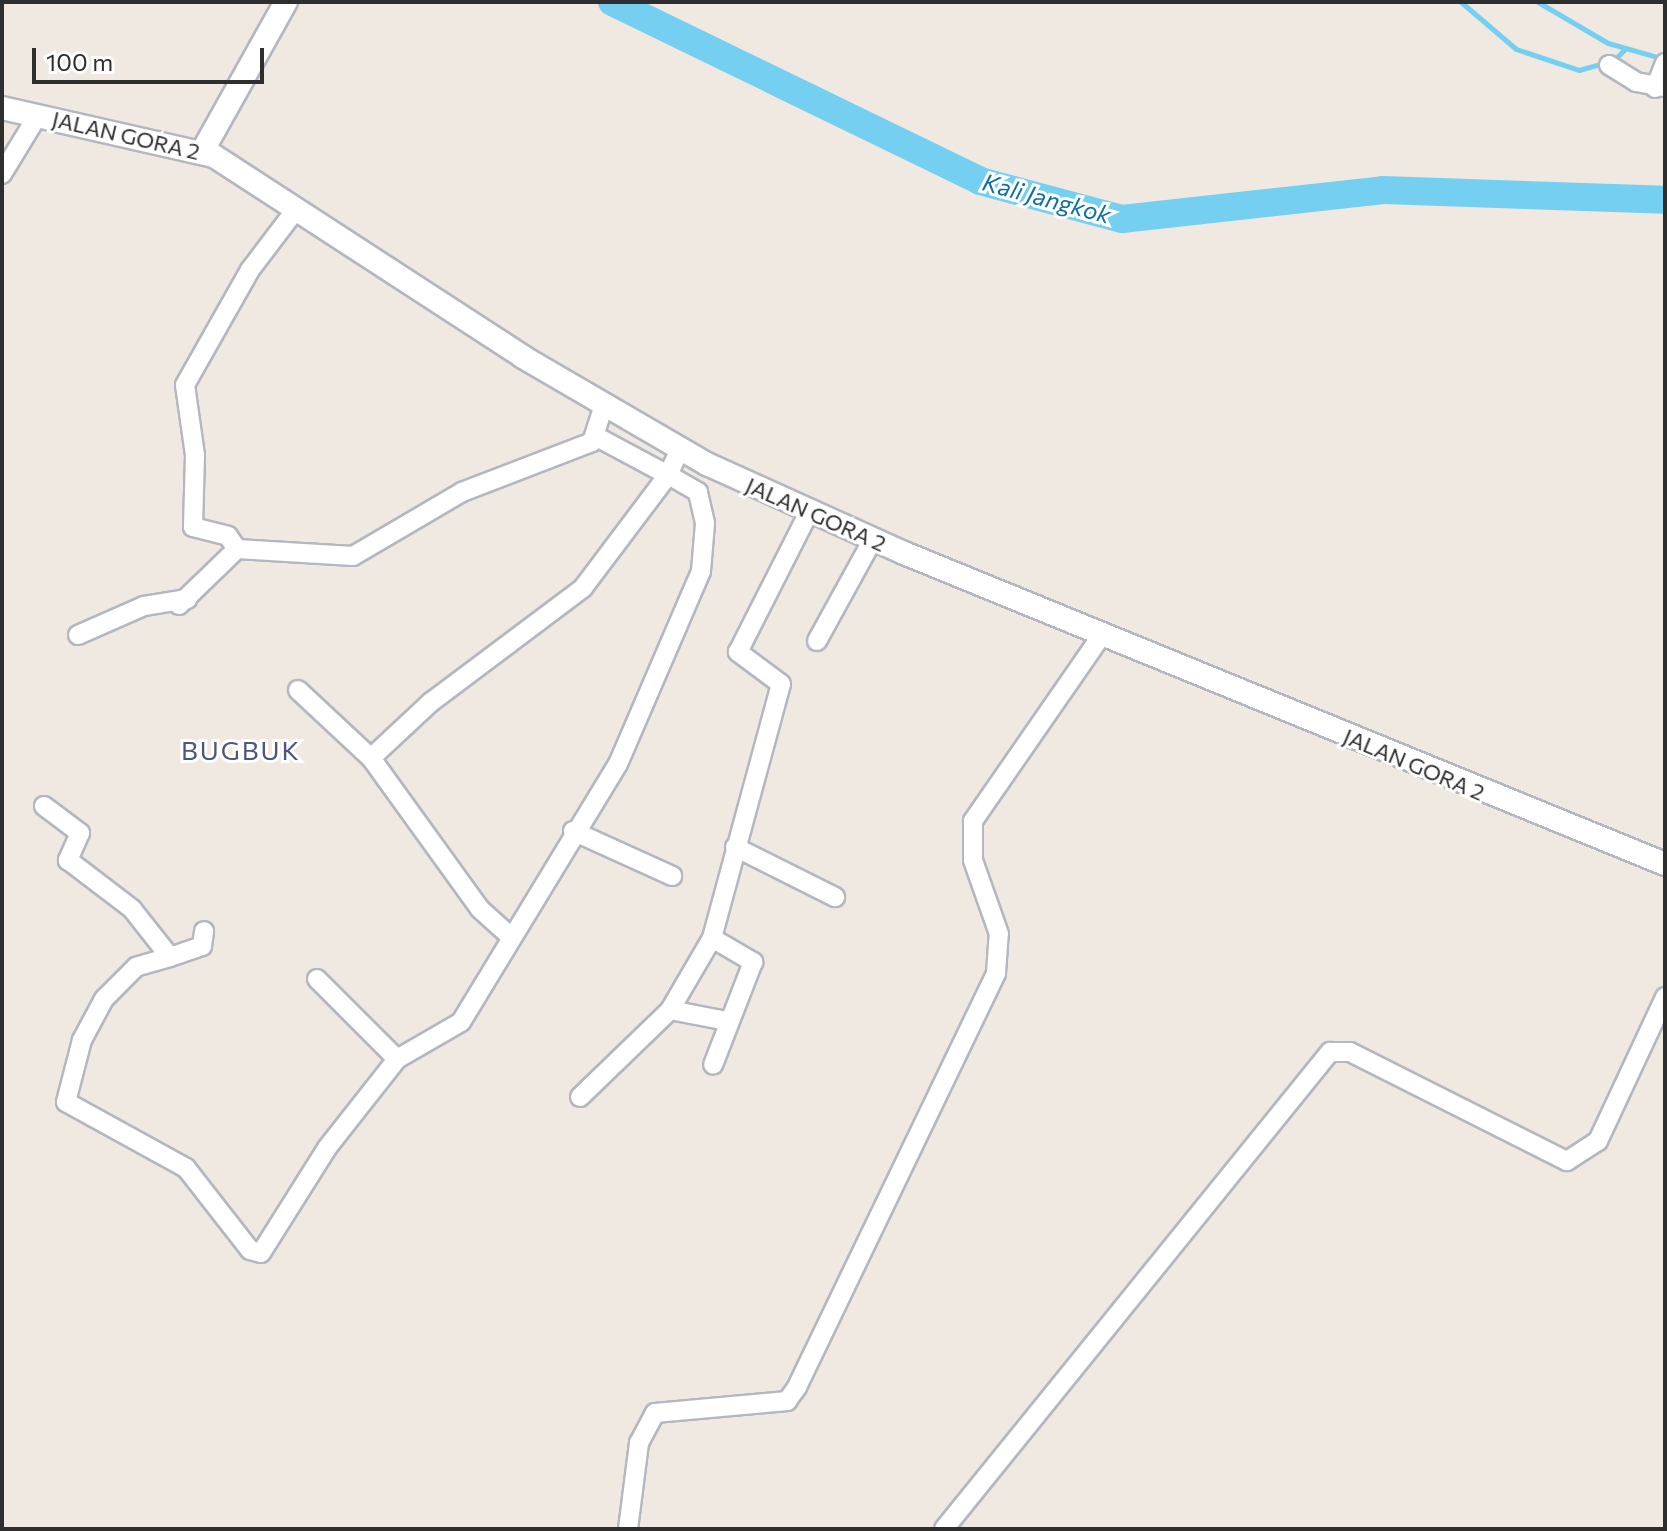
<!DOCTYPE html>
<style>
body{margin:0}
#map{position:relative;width:1667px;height:1531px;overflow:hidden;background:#efe9e1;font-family:Commissioner,sans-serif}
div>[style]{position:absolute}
.stream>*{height:5px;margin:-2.5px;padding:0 2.5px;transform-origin:2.5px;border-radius:2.5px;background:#75cff0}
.river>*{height:28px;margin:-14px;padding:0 14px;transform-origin:14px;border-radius:14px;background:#75cff0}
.roads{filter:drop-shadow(2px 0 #b4b7c1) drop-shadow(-2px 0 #b4b7c1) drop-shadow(0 2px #b4b7c1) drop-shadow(0 -2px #b4b7c1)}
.minor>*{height:18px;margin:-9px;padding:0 9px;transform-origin:9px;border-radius:9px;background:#fff}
.tertiary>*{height:22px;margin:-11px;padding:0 11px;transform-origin:11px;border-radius:11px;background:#fff}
span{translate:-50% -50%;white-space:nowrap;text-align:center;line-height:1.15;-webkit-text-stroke:6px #fff;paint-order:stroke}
.street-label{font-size:22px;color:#2e2e2e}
.water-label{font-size:24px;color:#0d6fa3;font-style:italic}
.quarter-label{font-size:26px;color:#4d5680;letter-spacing:2px}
.frame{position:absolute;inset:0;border:4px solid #2e2e2e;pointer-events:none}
.scale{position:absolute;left:32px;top:48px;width:232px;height:36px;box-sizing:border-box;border:4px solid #2e2e2e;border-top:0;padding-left:10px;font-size:24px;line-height:28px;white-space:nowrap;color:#2e2e2e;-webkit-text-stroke:6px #fff;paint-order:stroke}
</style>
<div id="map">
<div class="stream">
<i style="left:1461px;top:2px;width:72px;rotate:40.5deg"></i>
<i style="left:1516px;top:49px;width:66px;rotate:18.4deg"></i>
<i style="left:1579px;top:70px;width:25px;rotate:-16deg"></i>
<i style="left:1538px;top:2px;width:81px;rotate:30.4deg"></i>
<i style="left:1608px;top:43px;width:58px;rotate:15.9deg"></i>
<i style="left:1613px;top:61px;width:18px;rotate:-45deg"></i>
</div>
<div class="river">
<i style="left:612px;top:2px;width:409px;rotate:25.9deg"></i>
<i style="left:980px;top:181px;width:147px;rotate:15deg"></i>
<i style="left:1122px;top:219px;width:263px;rotate:-6.3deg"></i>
<i style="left:1383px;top:190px;width:282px;rotate:2deg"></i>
</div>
<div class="roads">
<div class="minor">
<i style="left:1609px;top:65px;width:32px;rotate:32deg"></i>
<i style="left:1636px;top:82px;width:29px;rotate:10deg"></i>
<i style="left:1655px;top:88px;width:27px;rotate:-68deg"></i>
<i style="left:2px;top:174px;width:69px;rotate:-58.6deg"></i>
<i style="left:297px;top:208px;width:78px;rotate:127.2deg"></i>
<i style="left:250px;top:270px;width:132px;rotate:119.5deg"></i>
<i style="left:185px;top:385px;width:71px;rotate:81.9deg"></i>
<i style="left:195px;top:455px;width:72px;rotate:91.6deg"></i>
<i style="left:193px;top:527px;width:36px;rotate:14deg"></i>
<i style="left:228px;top:536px;width:16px;rotate:55deg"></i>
<i style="left:237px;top:549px;width:116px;rotate:3.5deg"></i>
<i style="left:353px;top:556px;width:126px;rotate:-30.4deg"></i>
<i style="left:462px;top:492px;width:139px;rotate:-21deg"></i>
<i style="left:592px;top:442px;width:38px;rotate:-72deg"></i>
<i style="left:597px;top:437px;width:81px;rotate:28.2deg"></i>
<i style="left:668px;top:475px;width:29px;rotate:-65deg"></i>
<i style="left:179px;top:605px;width:81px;rotate:-44deg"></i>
<i style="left:78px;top:635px;width:72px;rotate:-23.7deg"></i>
<i style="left:144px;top:606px;width:44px;rotate:-9.2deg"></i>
<i style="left:817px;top:641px;width:116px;rotate:-61.2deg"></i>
<i style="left:298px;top:690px;width:100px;rotate:43deg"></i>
<i style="left:371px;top:758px;width:186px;rotate:54.2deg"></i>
<i style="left:480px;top:909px;width:42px;rotate:42.1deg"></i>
<i style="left:44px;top:806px;width:45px;rotate:36.9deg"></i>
<i style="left:80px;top:833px;width:30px;rotate:114deg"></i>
<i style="left:68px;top:860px;width:81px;rotate:37.4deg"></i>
<i style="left:132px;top:909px;width:61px;rotate:51.6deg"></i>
<i style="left:170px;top:957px;width:35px;rotate:164deg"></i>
<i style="left:136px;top:967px;width:45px;rotate:135deg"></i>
<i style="left:104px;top:999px;width:47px;rotate:118.2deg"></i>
<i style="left:82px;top:1040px;width:64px;rotate:104.5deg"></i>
<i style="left:66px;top:1102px;width:137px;rotate:28.8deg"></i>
<i style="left:186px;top:1168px;width:104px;rotate:52deg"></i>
<i style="left:250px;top:1250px;width:11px;rotate:15deg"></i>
<i style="left:261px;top:1253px;width:124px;rotate:-57.8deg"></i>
<i style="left:327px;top:1148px;width:113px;rotate:-51.8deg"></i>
<i style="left:397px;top:1059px;width:74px;rotate:-30deg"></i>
<i style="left:461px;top:1022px;width:302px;rotate:-58.7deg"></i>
<i style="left:618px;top:764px;width:210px;rotate:-66.7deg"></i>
<i style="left:701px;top:571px;width:48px;rotate:-85.2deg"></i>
<i style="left:705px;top:523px;width:32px;rotate:-103deg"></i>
<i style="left:698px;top:492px;width:34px;rotate:-150deg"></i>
<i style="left:668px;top:475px;width:141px;rotate:127deg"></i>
<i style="left:583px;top:588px;width:190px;rotate:143.1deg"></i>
<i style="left:431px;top:702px;width:82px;rotate:137deg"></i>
<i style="left:573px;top:831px;width:109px;rotate:24.4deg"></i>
<i style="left:735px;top:847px;width:112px;rotate:26.6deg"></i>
<i style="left:712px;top:938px;width:48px;rotate:30.3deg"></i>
<i style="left:753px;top:962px;width:110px;rotate:111.2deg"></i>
<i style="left:170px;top:957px;width:34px;rotate:-19deg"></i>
<i style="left:202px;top:946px;width:15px;rotate:-82deg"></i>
<i style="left:317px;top:979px;width:113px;rotate:45deg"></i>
<i style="left:670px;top:1010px;width:58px;rotate:10.9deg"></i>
<i style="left:580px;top:1097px;width:125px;rotate:-44deg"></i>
<i style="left:670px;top:1010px;width:83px;rotate:-59.7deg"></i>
<i style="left:712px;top:938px;width:263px;rotate:-74.8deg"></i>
<i style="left:781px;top:684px;width:54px;rotate:-143.3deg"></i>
<i style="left:738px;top:652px;width:157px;rotate:-63.1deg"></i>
<i style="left:628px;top:1529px;width:87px;rotate:-82.7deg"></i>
<i style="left:639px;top:1443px;width:34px;rotate:-62deg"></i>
<i style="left:655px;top:1413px;width:133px;rotate:-5.2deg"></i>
<i style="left:787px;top:1401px;width:17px;rotate:-54deg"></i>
<i style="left:797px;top:1387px;width:459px;rotate:-64.3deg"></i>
<i style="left:996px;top:973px;width:39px;rotate:-86deg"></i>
<i style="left:999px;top:934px;width:78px;rotate:-109.4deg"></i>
<i style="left:973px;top:860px;width:39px;rotate:-90deg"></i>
<i style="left:973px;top:821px;width:226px;rotate:-55.3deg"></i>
<i style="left:944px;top:1529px;width:614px;rotate:-51.02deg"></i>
<i style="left:1330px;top:1052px;width:20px"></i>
<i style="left:1350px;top:1052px;width:243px;rotate:26.7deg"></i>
<i style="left:1567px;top:1161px;width:37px;rotate:-33deg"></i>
<i style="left:1598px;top:1141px;width:159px;rotate:-65deg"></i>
</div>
<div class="tertiary">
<i style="left:2px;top:108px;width:217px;rotate:12.8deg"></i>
<i style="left:214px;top:156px;width:369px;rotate:33deg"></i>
<i style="left:523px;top:357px;width:213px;rotate:30.2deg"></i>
<i style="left:707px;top:464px;width:216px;rotate:24.3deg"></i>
<i style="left:904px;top:553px;width:822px;rotate:22.23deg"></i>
<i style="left:202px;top:152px;width:172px;rotate:-60.8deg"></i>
</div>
</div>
<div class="street-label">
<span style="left:126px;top:135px;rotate:13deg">JALAN GORA 2</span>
<span style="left:816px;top:514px;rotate:24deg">JALAN GORA 2</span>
<span style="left:1414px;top:764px;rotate:23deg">JALAN GORA 2</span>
</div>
<div class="water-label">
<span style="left:1047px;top:198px;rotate:15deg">Kali Jangkok</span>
</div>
<div class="quarter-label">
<span style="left:241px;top:750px">BUGBUK</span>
</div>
<div class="frame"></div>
<div class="scale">100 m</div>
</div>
